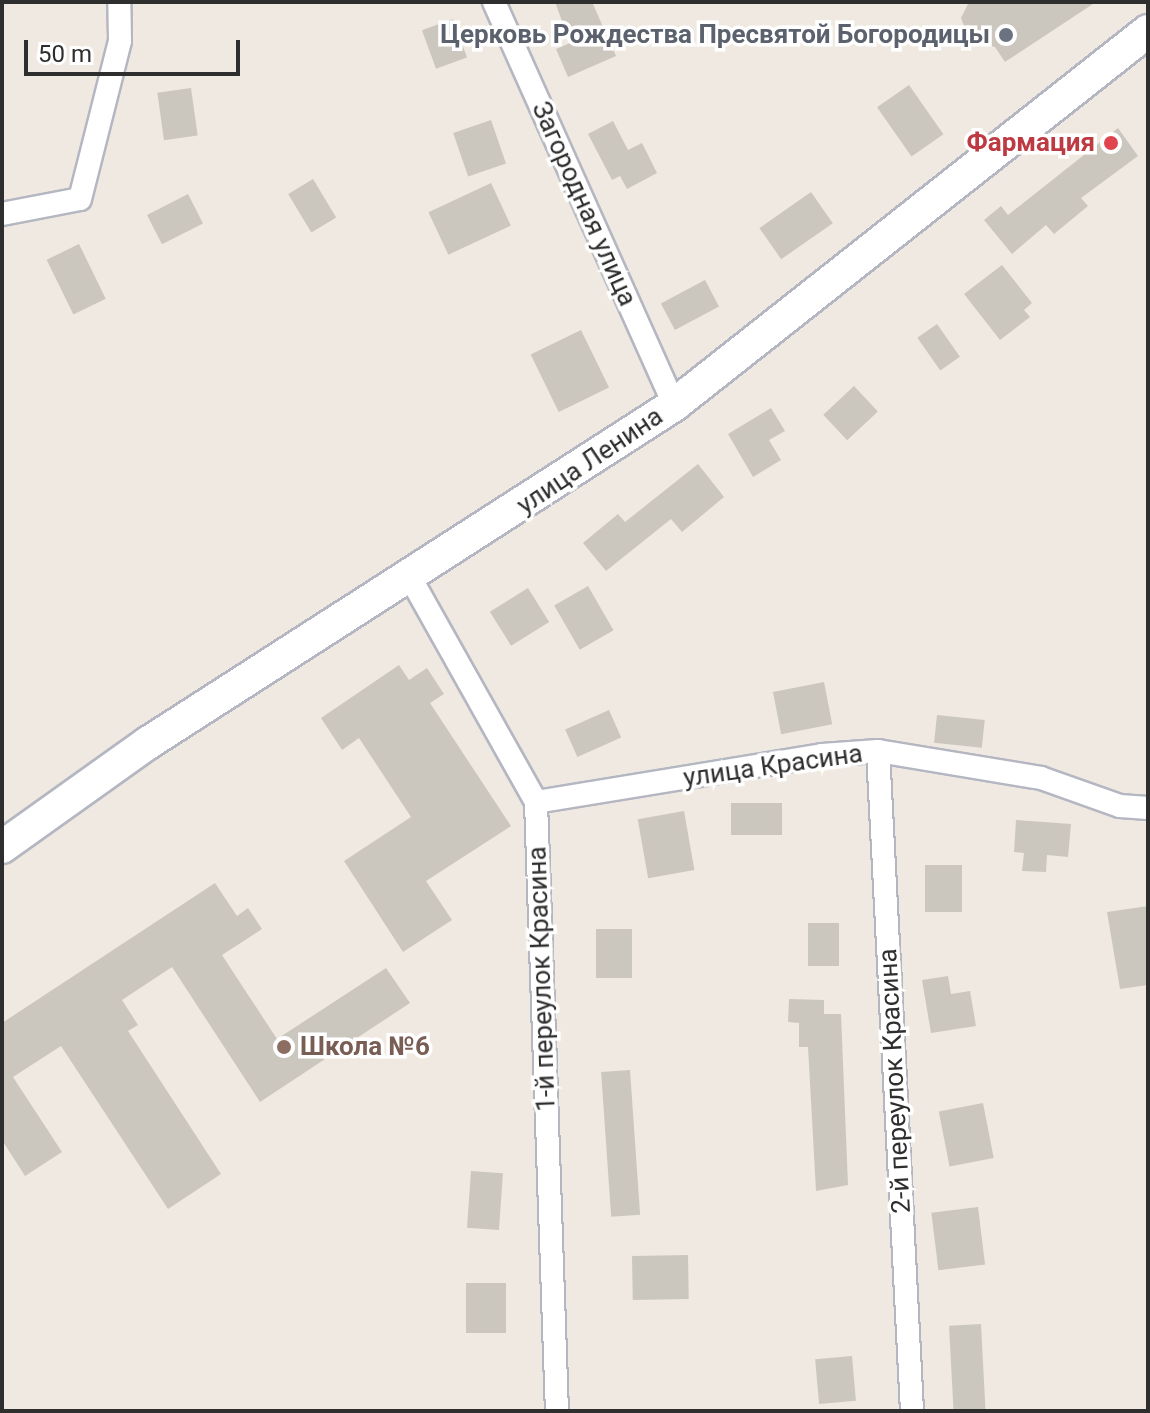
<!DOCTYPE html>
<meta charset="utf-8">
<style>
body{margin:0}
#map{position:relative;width:1150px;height:1413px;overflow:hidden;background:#efe9e1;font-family:Roboto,sans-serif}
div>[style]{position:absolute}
.building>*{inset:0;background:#cbc7bf;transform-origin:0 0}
.roads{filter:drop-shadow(2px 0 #b4b7c1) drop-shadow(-2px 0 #b4b7c1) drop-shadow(0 2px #b4b7c1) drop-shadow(0 -2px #b4b7c1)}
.street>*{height:22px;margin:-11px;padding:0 11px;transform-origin:11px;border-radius:11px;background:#fff}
.secondary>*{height:32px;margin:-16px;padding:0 16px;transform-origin:16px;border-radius:16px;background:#fff}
.dots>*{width:22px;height:22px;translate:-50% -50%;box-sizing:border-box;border:4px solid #fff;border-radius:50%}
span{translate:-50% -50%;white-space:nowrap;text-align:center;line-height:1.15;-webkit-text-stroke:7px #fff;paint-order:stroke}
.worship-label{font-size:26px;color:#5b616d;font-weight:700}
.right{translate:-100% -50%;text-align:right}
.health-label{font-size:26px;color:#be3a42;font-weight:700}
.street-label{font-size:26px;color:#2e2e2e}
.education-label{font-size:26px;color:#785e54;font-weight:700}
.left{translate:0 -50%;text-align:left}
.frame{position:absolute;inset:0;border:4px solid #2e2e2e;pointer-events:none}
.scale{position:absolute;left:24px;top:40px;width:216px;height:36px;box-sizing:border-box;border:4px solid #2e2e2e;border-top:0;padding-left:10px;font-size:24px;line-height:28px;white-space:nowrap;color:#2e2e2e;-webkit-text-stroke:6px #fff;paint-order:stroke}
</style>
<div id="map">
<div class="building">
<i style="clip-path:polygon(555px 2px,592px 2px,616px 56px,568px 77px,556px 49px,570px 43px)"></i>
<i style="clip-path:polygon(969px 2px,1096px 2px,1005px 62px,995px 47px,970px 42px,961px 18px)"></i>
<i style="left:453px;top:19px;width:41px;height:33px;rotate:70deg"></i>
<i style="left:909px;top:85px;width:60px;height:39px;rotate:55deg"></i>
<i style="left:191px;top:88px;width:48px;height:34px;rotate:82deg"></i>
<i style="left:491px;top:120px;width:46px;height:40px;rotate:71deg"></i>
<i style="clip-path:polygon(613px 121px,628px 150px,642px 143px,657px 173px,627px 189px,620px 176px,612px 180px,588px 134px)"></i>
<i style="clip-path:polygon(1118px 128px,1138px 156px,1081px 198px,1088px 206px,1054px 234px,1046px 225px,1012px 254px,984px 220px,1001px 206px,1008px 215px)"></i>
<i style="left:313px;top:179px;width:45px;height:29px;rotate:59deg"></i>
<i style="left:491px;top:183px;width:47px;height:69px;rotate:65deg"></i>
<i style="left:811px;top:192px;width:38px;height:63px;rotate:55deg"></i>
<i style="left:188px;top:194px;width:33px;height:46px;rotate:63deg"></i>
<i style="left:79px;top:244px;width:61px;height:36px;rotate:64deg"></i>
<i style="clip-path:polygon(1002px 265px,1032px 303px,1024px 310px,1030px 317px,1000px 340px,964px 294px)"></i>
<i style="left:705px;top:280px;width:30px;height:50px;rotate:62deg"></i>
<i style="left:937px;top:324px;width:40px;height:24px;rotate:55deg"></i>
<i style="left:581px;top:330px;width:64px;height:56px;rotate:64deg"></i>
<i style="left:854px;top:386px;width:35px;height:42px;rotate:47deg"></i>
<i style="clip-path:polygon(771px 408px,785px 431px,769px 440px,781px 460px,753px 477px,728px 434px)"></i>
<i style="clip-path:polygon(698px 464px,724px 497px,682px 532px,671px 519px,606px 571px,583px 543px,618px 514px,625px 522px)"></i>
<i style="left:588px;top:586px;width:51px;height:39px;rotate:60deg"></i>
<i style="left:528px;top:588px;width:40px;height:45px;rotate:58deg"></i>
<i style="clip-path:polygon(399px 665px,409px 680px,427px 668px,444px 694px,430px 703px,511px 826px,426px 881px,452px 920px,403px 952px,344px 861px,411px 817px,359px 738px,342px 750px,321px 718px)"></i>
<i style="left:824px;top:682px;width:43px;height:52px;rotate:79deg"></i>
<i style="left:609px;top:710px;width:30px;height:48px;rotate:66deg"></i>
<i style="left:937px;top:715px;width:48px;height:28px;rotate:6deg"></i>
<i style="left:782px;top:803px;width:32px;height:51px;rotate:90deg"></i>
<i style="left:684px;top:811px;width:60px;height:47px;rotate:80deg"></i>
<i style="clip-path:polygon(1016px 820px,1071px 824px,1068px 857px,1047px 855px,1046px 872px,1022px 871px,1024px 853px,1014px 852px)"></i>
<i style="left:925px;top:865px;width:37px;height:47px"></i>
<i style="clip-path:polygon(215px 883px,237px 916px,248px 908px,262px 929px,222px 955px,277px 1039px,386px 968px,410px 1003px,260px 1102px,172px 967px,122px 1000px,138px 1025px,128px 1031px,221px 1174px,168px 1209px,61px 1046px,13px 1077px,62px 1152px,25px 1176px,2px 1140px,2px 1023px)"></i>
<i style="clip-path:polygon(1148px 906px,1148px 985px,1120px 989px,1107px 912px)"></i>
<i style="left:808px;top:923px;width:31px;height:43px"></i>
<i style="left:596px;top:929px;width:36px;height:49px"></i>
<i style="clip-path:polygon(948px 976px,951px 994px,970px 991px,976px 1026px,931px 1033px,922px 980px)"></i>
<i style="clip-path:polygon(789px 999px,824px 1000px,824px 1014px,841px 1014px,848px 1185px,816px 1191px,808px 1047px,799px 1047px,799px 1023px,788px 1022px)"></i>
<i style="left:630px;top:1070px;width:145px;height:29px;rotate:86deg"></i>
<i style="left:983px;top:1103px;width:56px;height:45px;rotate:79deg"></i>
<i style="left:471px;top:1171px;width:32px;height:57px;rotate:4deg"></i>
<i style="left:978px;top:1207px;width:58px;height:47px;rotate:83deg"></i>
<i style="left:688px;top:1255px;width:44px;height:56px;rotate:89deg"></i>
<i style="left:466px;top:1283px;width:40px;height:50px"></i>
<i style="left:981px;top:1324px;width:87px;height:32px;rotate:87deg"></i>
<i style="left:852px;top:1356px;width:45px;height:37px;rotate:85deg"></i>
</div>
<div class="roads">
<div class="street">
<i style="left:494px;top:2px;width:441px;rotate:65.9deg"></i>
<i style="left:2px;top:214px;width:79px;rotate:-10.9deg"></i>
<i style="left:80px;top:199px;width:163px;rotate:-75.8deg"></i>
<i style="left:120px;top:41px;width:39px;rotate:-91deg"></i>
<i style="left:411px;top:579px;width:256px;rotate:60.7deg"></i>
<i style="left:536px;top:802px;width:609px;rotate:88.03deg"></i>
<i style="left:878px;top:751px;width:661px;rotate:87.05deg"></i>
<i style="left:536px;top:802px;width:290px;rotate:-9.3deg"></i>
<i style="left:822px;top:755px;width:56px;rotate:-4.1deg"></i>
<i style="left:878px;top:751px;width:165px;rotate:9.4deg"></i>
<i style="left:1041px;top:778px;width:84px;rotate:19.5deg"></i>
<i style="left:1120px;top:806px;width:28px;rotate:4deg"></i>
</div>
<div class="secondary">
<i style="left:2px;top:847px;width:179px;rotate:-35.5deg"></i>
<i style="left:148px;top:743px;width:625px;rotate:-32.72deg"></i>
<i style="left:674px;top:405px;width:604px;rotate:-38.27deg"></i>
</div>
</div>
<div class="dots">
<i style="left:1006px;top:35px;background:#6b7280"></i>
<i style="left:1111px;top:143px;background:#e0444e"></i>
<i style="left:284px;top:1047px;background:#8d6e63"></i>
</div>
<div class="worship-label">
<span class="right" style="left:990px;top:35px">Церковь Рождества Пресвятой Богородицы</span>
</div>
<div class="health-label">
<span class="right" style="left:1095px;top:143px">Фармация</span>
</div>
<div class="street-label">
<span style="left:584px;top:204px;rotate:66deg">Загородная улица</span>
<span style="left:590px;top:461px;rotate:-34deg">улица Ленина</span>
<span style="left:773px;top:766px;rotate:-8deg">улица Красина</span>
<span style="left:542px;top:979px;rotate:-92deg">1-й переулок Красина</span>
<span style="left:895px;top:1081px;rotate:-93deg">2-й переулок Красина</span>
</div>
<div class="education-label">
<span class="left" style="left:300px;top:1047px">Школа №6</span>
</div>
<div class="frame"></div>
<div class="scale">50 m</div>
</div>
